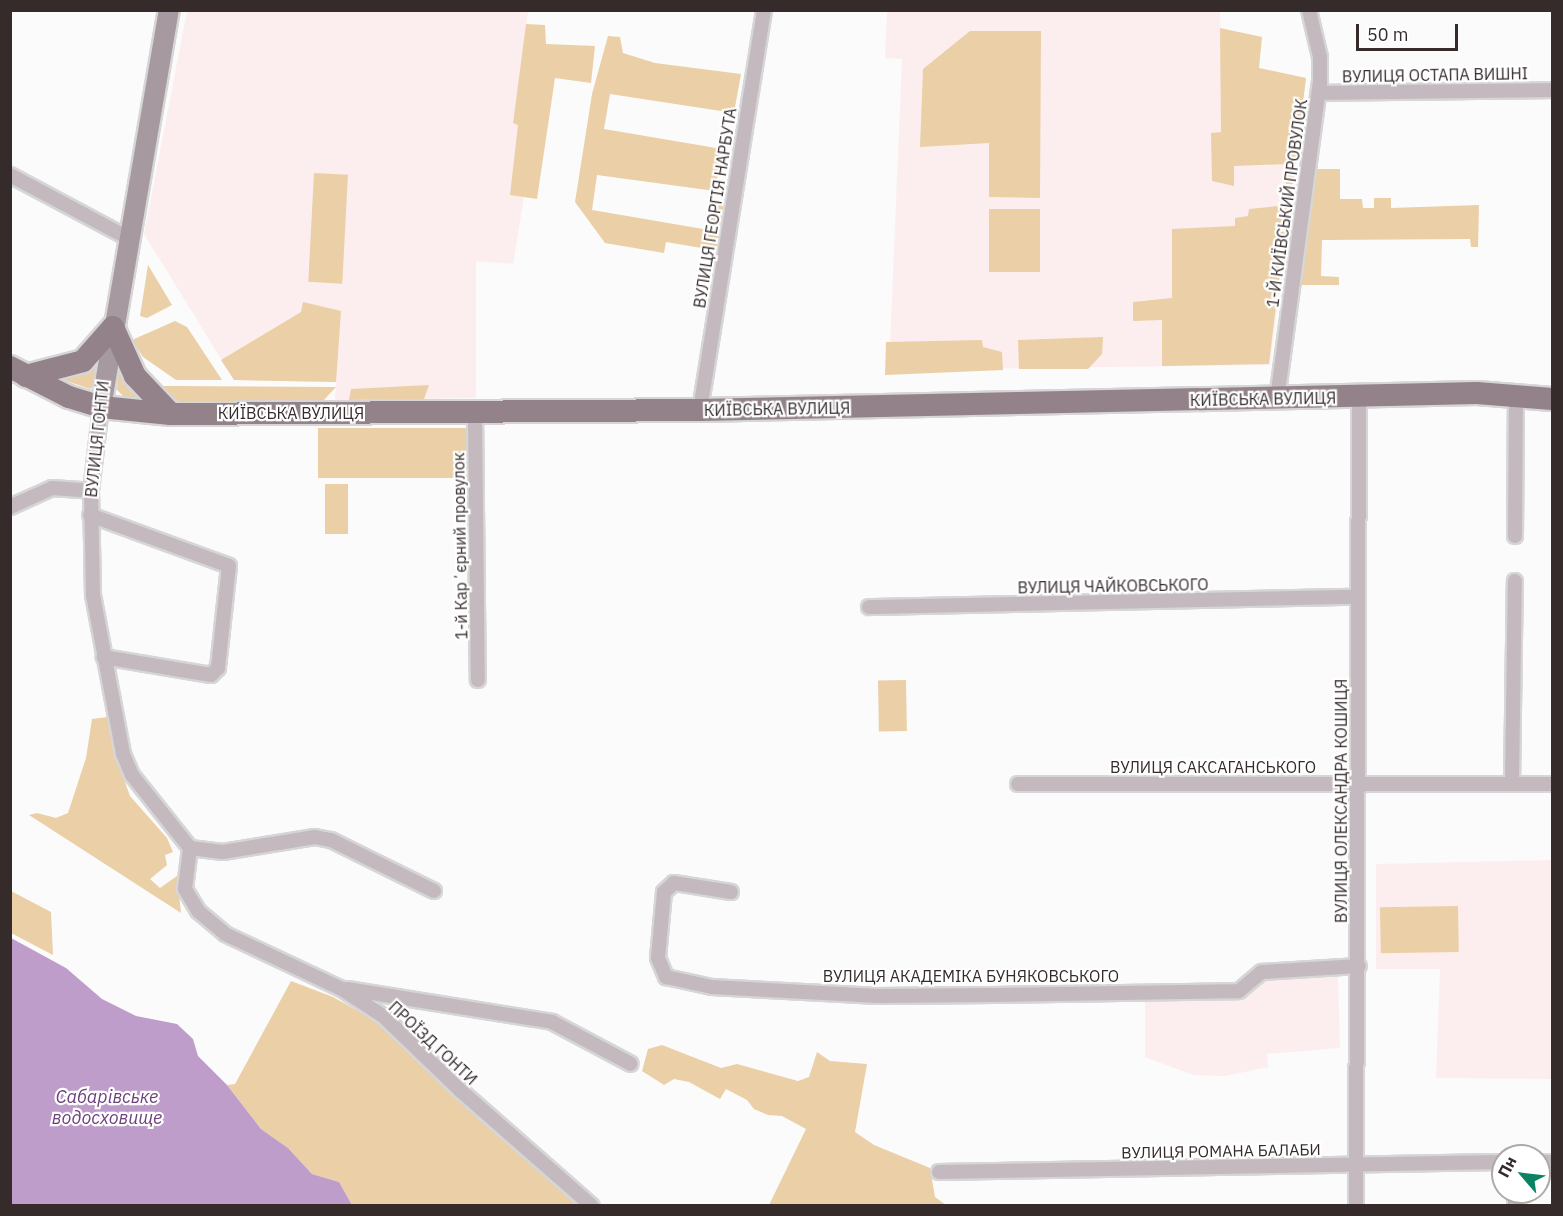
<!DOCTYPE html>
<meta charset="utf-8">
<style>
body{margin:0}
#map{position:relative;width:1563px;height:1216px;overflow:hidden;background:#fbfbfb;font-family:"IBM Plex Sans",sans-serif}
div>[style]{position:absolute}
.built>*{inset:0;background:#fceeee}
.green>*{inset:0;background:#ebcfa6;transform-origin:0 0}
.water>*{inset:0;background:#be9dca}
.roads{filter:drop-shadow(2px 0 #d7d6d6) drop-shadow(-2px 0 #d7d6d6) drop-shadow(0 2px #d7d6d6) drop-shadow(0 -2px #d7d6d6)}
.street>*{height:14px;margin:-7px;padding:0 7px;transform-origin:7px;border-radius:7px;background:#c3b9be}
.secondary>*{height:20px;margin:-10px;padding:0 10px;transform-origin:10px;border-radius:10px;background:#a799a0}
.primary>*{height:22px;margin:-11px;padding:0 11px;transform-origin:11px;border-radius:11px;background:#93828a}
span{translate:-50% -50%;white-space:nowrap;text-align:center;line-height:1.15;-webkit-text-stroke:4.5px #fff;paint-order:stroke}
.street-label{font-size:16px;color:#352b2b}
.water-label{font-size:18px;color:#6c417b;font-style:italic}
.frame{position:absolute;inset:0;border:12px solid #352b2b;pointer-events:none}
.north{position:absolute;left:1491px;top:1144px;width:60px;height:60px;box-sizing:border-box;background:#fff;border:2px solid #aeaaaa;border-radius:50%;rotate:298deg;font-size:16px;font-weight:700;line-height:24px;text-align:center;color:#352b2b}
.north::after{content:'';display:block;margin:auto;width:21px;height:27px;background:#0b8262;clip-path:polygon(50% 0,100% 100%,50% 72%,0 100%)}
.scale{position:absolute;left:1356px;top:24px;width:102px;height:27px;box-sizing:border-box;border:3px solid #352b2b;border-top:0;padding-left:8px;font-size:18px;line-height:21px;white-space:nowrap;color:#352b2b;-webkit-text-stroke:4px #fff;paint-order:stroke}
</style>
<div id="map">
<div class="built">
<i style="clip-path:polygon(187px 11px,528px 11px,513px 123px,535px 129px,513px 264px,476px 261px,476px 398px,335px 400px,336px 382px,234px 380px,144px 234px)"></i>
<i style="clip-path:polygon(887px 11px,1220px 11px,1221px 53px,1262px 70px,1306px 78px,1270px 365px,889px 370px,902px 59px,885px 58px)"></i>
<i style="clip-path:polygon(1552px 860px,1552px 1079px,1436px 1078px,1440px 969px,1376px 969px,1376px 864px)"></i>
<i style="clip-path:polygon(1325px 970px,1326px 976px,1338px 975px,1340px 1048px,1267px 1054px,1268px 1067px,1225px 1076px,1193px 1075px,1145px 1057px,1145px 995px,1242px 997px,1269px 977px,1289px 977px,1292px 971px)"></i>
</div>
<div class="green">
<i style="clip-path:polygon(526px 24px,545px 25px,546px 44px,595px 46px,591px 83px,555px 78px,537px 199px,510px 195px,518px 125px,513px 123px)"></i>
<i style="clip-path:polygon(1220px 28px,1262px 37px,1259px 68px,1306px 78px,1293px 184px,1286px 184px,1288px 164px,1234px 166px,1234px 186px,1212px 181px,1211px 133px,1221px 132px)"></i>
<i style="clip-path:polygon(970px 31px,1041px 31px,1040px 198px,989px 197px,989px 143px,920px 147px,923px 69px)"></i>
<i style="clip-path:polygon(608px 36px,620px 37px,623px 53px,655px 63px,741px 74px,734px 113px,610px 94px,604px 129px,722px 149px,715px 191px,597px 175px,592px 210px,709px 230px,713px 199px,725px 202px,719px 251px,666px 242px,664px 253px,605px 243px,575px 202px,592px 94px)"></i>
<i style="clip-path:polygon(1314px 169px,1340px 169px,1340px 199px,1362px 199px,1363px 208px,1374px 208px,1374px 198px,1391px 198px,1391px 208px,1479px 205px,1478px 247px,1471px 247px,1470px 239px,1322px 240px,1321px 276px,1339px 277px,1339px 285px,1298px 285px)"></i>
<i style="left:314px;top:173px;width:34px;height:109px;rotate:3deg"></i>
<i style="clip-path:polygon(1288px 205px,1269px 364px,1162px 366px,1162px 320px,1133px 321px,1133px 302px,1172px 298px,1172px 229px,1235px 226px,1235px 218px,1248px 216px,1249px 209px)"></i>
<i style="left:1040px;top:209px;width:63px;height:51px;rotate:90deg"></i>
<i style="clip-path:polygon(148px 265px,172px 305px,147px 318px,140px 316px)"></i>
<i style="clip-path:polygon(303px 302px,341px 311px,336px 382px,234px 380px,221px 360px,301px 312px)"></i>
<i style="clip-path:polygon(175px 321px,187px 327px,222px 380px,176px 380px,143px 357px,132px 340px)"></i>
<i style="clip-path:polygon(1103px 337px,1102px 354px,1088px 369px,1019px 369px,1018px 340px)"></i>
<i style="clip-path:polygon(982px 340px,983px 347px,1002px 352px,1003px 370px,885px 375px,886px 342px)"></i>
<i style="clip-path:polygon(98px 361px,97px 382px,90px 389px,64px 380px)"></i>
<i style="clip-path:polygon(119px 365px,142px 399px,125px 398px,117px 390px)"></i>
<i style="clip-path:polygon(429px 385px,424px 399px,349px 400px,351px 389px)"></i>
<i style="clip-path:polygon(150px 386px,173px 386px,336px 387px,323px 401px,183px 402px,162px 397px)"></i>
<i style="left:470px;top:428px;width:50px;height:152px;rotate:90deg"></i>
<i style="left:325px;top:484px;width:23px;height:50px"></i>
<i style="left:906px;top:680px;width:51px;height:28px;rotate:89deg"></i>
<i style="clip-path:polygon(107px 717px,113px 749px,130px 796px,167px 838px,173px 852px,165px 855px,167px 865px,150px 879px,160px 888px,177px 876px,181px 913px,29px 815px,37px 813px,56px 818px,68px 813px,86px 758px,92px 719px)"></i>
<i style="clip-path:polygon(11px 891px,51px 912px,53px 955px,11px 933px)"></i>
<i style="left:1458px;top:906px;width:46px;height:78px;rotate:89deg"></i>
<i style="clip-path:polygon(291px 981px,333px 997px,378px 1022px,586px 1205px,352px 1205px,339px 1182px,312px 1174px,288px 1148px,261px 1129px,227px 1085px,235px 1084px)"></i>
<i style="clip-path:polygon(662px 1045px,721px 1068px,737px 1064px,798px 1081px,809px 1077px,817px 1052px,830px 1061px,867px 1064px,855px 1132px,874px 1145px,930px 1168px,935px 1197px,946px 1205px,769px 1205px,806px 1129px,782px 1116px,768px 1115px,754px 1109px,747px 1100px,726px 1089px,720px 1099px,689px 1082px,674px 1079px,664px 1085px,642px 1071px,648px 1049px)"></i>
</div>
<div class="water">
<i style="clip-path:polygon(11px 938px,66px 968px,102px 999px,136px 1016px,177px 1024px,193px 1039px,198px 1056px,227px 1085px,261px 1129px,288px 1148px,312px 1174px,339px 1182px,352px 1205px,11px 1205px)"></i>
</div>
<div class="roads">
<div class="street">
<i style="left:1319px;top:93px;width:233px;rotate:-0.7deg"></i>
<i style="left:10px;top:175px;width:134px;rotate:28.1deg"></i>
<i style="left:1277px;top:399px;width:319px;rotate:-82.3deg"></i>
<i style="left:1320px;top:83px;width:26px;rotate:-90deg"></i>
<i style="left:1320px;top:57px;width:48px;rotate:-103.2deg"></i>
<i style="left:101px;top:407px;width:85px;rotate:96.8deg"></i>
<i style="left:91px;top:491px;width:104px;rotate:88.9deg"></i>
<i style="left:93px;top:595px;width:162px;rotate:79.3deg"></i>
<i style="left:123px;top:754px;width:23px;rotate:67deg"></i>
<i style="left:132px;top:775px;width:93px;rotate:51.5deg"></i>
<i style="left:700px;top:410px;width:405px;rotate:-80.9deg"></i>
<i style="left:475px;top:412px;width:268px;rotate:89.4deg"></i>
<i style="left:10px;top:507px;width:46px;rotate:-24.3deg"></i>
<i style="left:52px;top:488px;width:39px;rotate:4deg"></i>
<i style="left:90px;top:515px;width:148px;rotate:20.1deg"></i>
<i style="left:229px;top:566px;width:103px;rotate:96.2deg"></i>
<i style="left:218px;top:668px;width:10px;rotate:135deg"></i>
<i style="left:211px;top:675px;width:109px;rotate:-170.5deg"></i>
<i style="left:1515px;top:536px;width:142px;rotate:-89.6deg"></i>
<i style="left:869px;top:607px;width:489px;rotate:-1.2deg"></i>
<i style="left:1018px;top:784px;width:534px"></i>
<i style="left:1512px;top:784px;width:203px;rotate:-89.2deg"></i>
<i style="left:190px;top:848px;width:41px;rotate:97deg"></i>
<i style="left:185px;top:889px;width:26px;rotate:59deg"></i>
<i style="left:198px;top:911px;width:35px;rotate:40deg"></i>
<i style="left:225px;top:934px;width:127px;rotate:25.2deg"></i>
<i style="left:340px;top:988px;width:51px;rotate:33.1deg"></i>
<i style="left:383px;top:1016px;width:108px;rotate:43.9deg"></i>
<i style="left:461px;top:1091px;width:174px;rotate:41.3deg"></i>
<i style="left:190px;top:848px;width:33px;rotate:7deg"></i>
<i style="left:223px;top:852px;width:93px;rotate:-9.3deg"></i>
<i style="left:315px;top:837px;width:16px;rotate:11deg"></i>
<i style="left:331px;top:840px;width:115px;rotate:26.3deg"></i>
<i style="left:731px;top:892px;width:58px;rotate:-171deg"></i>
<i style="left:674px;top:883px;width:13px;rotate:138deg"></i>
<i style="left:664px;top:892px;width:66px;rotate:95.2deg"></i>
<i style="left:658px;top:958px;width:21px;rotate:67deg"></i>
<i style="left:666px;top:977px;width:47px;rotate:12.3deg"></i>
<i style="left:712px;top:987px;width:166px;rotate:3.1deg"></i>
<i style="left:878px;top:996px;width:116px;rotate:-0.5deg"></i>
<i style="left:994px;top:995px;width:245px;rotate:-0.9deg"></i>
<i style="left:1239px;top:991px;width:30px;rotate:-40deg"></i>
<i style="left:1262px;top:972px;width:97px;rotate:-3.5deg"></i>
<i style="left:347px;top:989px;width:208px;rotate:9.1deg"></i>
<i style="left:552px;top:1022px;width:89px;rotate:28deg"></i>
<i style="left:1539px;top:1162px;width:13px"></i>
<i style="left:939px;top:1172px;width:564px;rotate:-1.02deg"></i>
<i style="left:1356px;top:1206px;width:809px;rotate:-89.79deg"></i>
<i style="left:1515px;top:1206px;width:14px;rotate:-90deg"></i>
</div>
<div class="secondary">
<i style="left:101px;top:407px;width:403px;rotate:-80.3deg"></i>
</div>
<div class="primary">
<i style="left:10px;top:367px;width:66px;rotate:27deg"></i>
<i style="left:69px;top:397px;width:34px;rotate:17deg"></i>
<i style="left:101px;top:407px;width:70px;rotate:5.7deg"></i>
<i style="left:171px;top:414px;width:529px;rotate:-0.43deg"></i>
<i style="left:700px;top:410px;width:777px;rotate:-1.25deg"></i>
<i style="left:1477px;top:393px;width:75px;rotate:4.6deg"></i>
<i style="left:26px;top:376px;width:59px;rotate:-14.7deg"></i>
<i style="left:83px;top:361px;width:45px;rotate:-48.6deg"></i>
<i style="left:113px;top:327px;width:54px;rotate:65.8deg"></i>
<i style="left:135px;top:376px;width:52px;rotate:46.5deg"></i>
</div>
</div>
<div class="street-label">
<span style="left:1435px;top:75px;rotate:-1deg">ВУЛИЦЯ ОСТАПА ВИШНІ</span>
<span style="left:1287px;top:203px;rotate:-82deg">1-Й КИЇВСЬКИЙ ПРОВУЛОК</span>
<span style="left:715px;top:208px;rotate:-81deg">ВУЛИЦЯ ГЕОРГІЯ НАРБУТА</span>
<span style="left:1263px;top:399px;rotate:-1deg">КИЇВСЬКА ВУЛИЦЯ</span>
<span style="left:777px;top:409px;rotate:-1deg">КИЇВСЬКА ВУЛИЦЯ</span>
<span style="left:291px;top:413px">КИЇВСЬКА ВУЛИЦЯ</span>
<span style="left:97px;top:439px;rotate:-84deg">ВУЛИЦЯ ГОНТИ</span>
<span style="left:460px;top:546px;rotate:-91deg">1-й Карʼєрний провулок</span>
<span style="left:1113px;top:586px;rotate:-1deg">ВУЛИЦЯ ЧАЙКОВСЬКОГО</span>
<span style="left:1213px;top:767px">ВУЛИЦЯ САКСАГАНСЬКОГО</span>
<span style="left:1341px;top:801px;rotate:-90deg">ВУЛИЦЯ ОЛЕКСАНДРА КОШИЦЯ</span>
<span style="left:971px;top:976px">ВУЛИЦЯ АКАДЕМІКА БУНЯКОВСЬКОГО</span>
<span style="left:433px;top:1043px;rotate:43deg">ПРОЇЗД ГОНТИ</span>
<span style="left:1221px;top:1151px;rotate:-1deg">ВУЛИЦЯ РОМАНА БАЛАБИ</span>
</div>
<div class="water-label">
<span style="left:107px;top:1108px">Сабарівське<br>водосховище</span>
</div>
<div class="frame"></div>
<div class="north">Пн</div>
<div class="scale">50 m</div>
</div>
